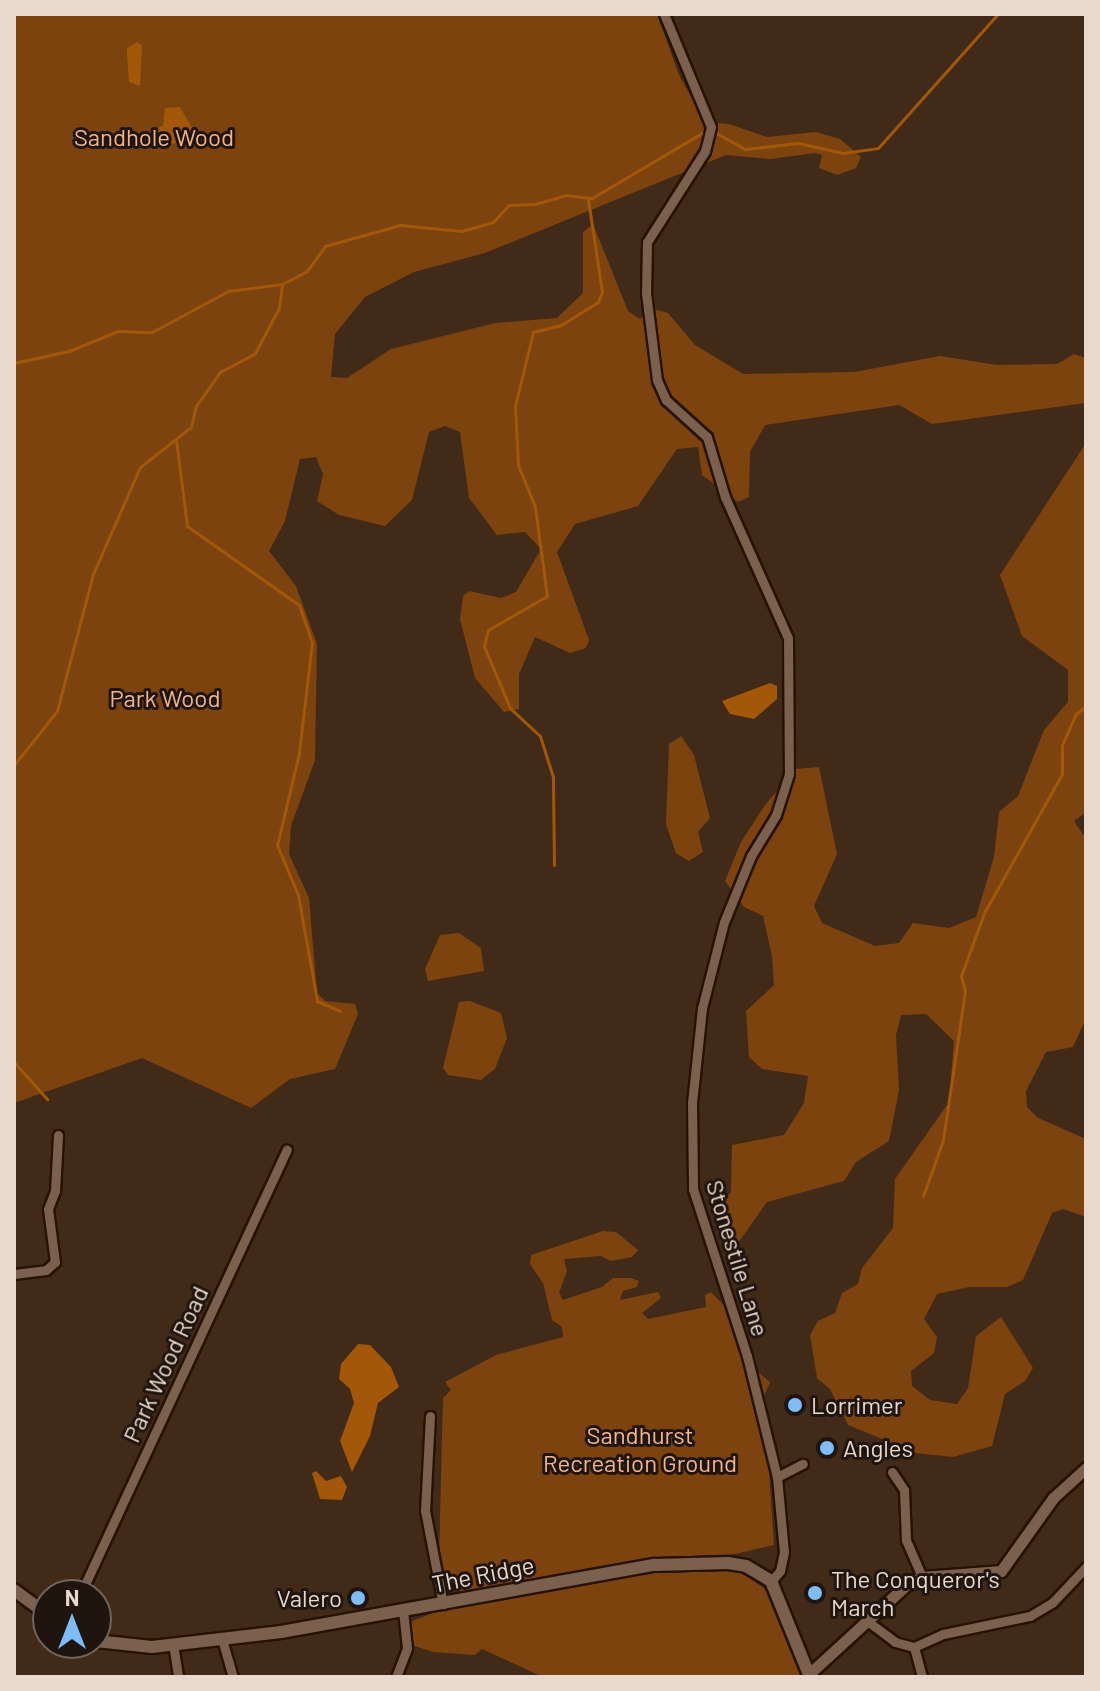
<!DOCTYPE html>
<style>
body{margin:0}
#map{position:relative;width:1100px;height:1691px;overflow:hidden;background:#422a18;font-family:Barlow,sans-serif}
div>[style]{position:absolute}
.green>*{inset:0;background:#7c430e}
.water>*{inset:0;background:#a25709}
.stream>*{height:3px;margin:-1.5px;padding:0 1.5px;transform-origin:1.5px;border-radius:1.5px;background:#a25709}
.roads{filter:drop-shadow(2px 0 #271202) drop-shadow(-2px 0 #271202) drop-shadow(0 2px #271202) drop-shadow(0 -2px #271202)}
.minor>*{height:9px;margin:-4.5px;padding:0 4.5px;transform-origin:4.5px;border-radius:4.5px;background:#7b604d}
.tertiary>*{height:11px;margin:-5.5px;padding:0 5.5px;transform-origin:5.5px;border-radius:5.5px;background:#7b604d}
.secondary>*{height:12px;margin:-6px;padding:0 6px;transform-origin:6px;border-radius:6px;background:#7b604d}
.dots>*{width:22px;height:22px;translate:-50% -50%;box-sizing:border-box;border:4px solid #20150e;border-radius:50%}
span{translate:-50% -50%;white-space:nowrap;text-align:center;line-height:1.15;-webkit-text-stroke:6px #20150e;paint-order:stroke}
.park-label{font-size:24px;color:#f4b689}
.street-label{font-size:24px;color:#e8d8cd}
.poi-label{font-size:24px;color:#e8d8cd}
.left{translate:0 -50%;text-align:left}
.right{translate:-100% -50%;text-align:right}
.frame{position:absolute;inset:0;border:16px solid #e8d8cd;pointer-events:none}
.north{position:absolute;left:32px;top:1579px;width:80px;height:80px;box-sizing:border-box;background:#20150e;border:2px solid #70635a;border-radius:50%;rotate:0deg;font-size:22px;font-weight:700;line-height:32px;text-align:center;color:#e8d8cd}
.north::after{content:'';display:block;margin:auto;width:28px;height:36px;background:#7fbdfa;clip-path:polygon(50% 0,100% 100%,50% 72%,0 100%)}
</style>
<div id="map">
<div class="green">
<i style="clip-path:polygon(14px 14px,657px 14px,679px 75px,705px 122px,729px 124px,767px 137px,816px 132px,840px 139px,861px 157px,856px 168px,837px 175px,819px 168px,822px 155px,815px 153px,771px 159px,726px 155px,485px 253px,414px 272px,365px 297px,335px 334px,331px 377px,347px 378px,391px 349px,495px 323px,557px 318px,583px 293px,583px 232px,593px 224px,628px 311px,640px 319px,654px 309px,668px 313px,695px 345px,743px 374px,854px 372px,940px 356px,997px 365px,1057px 364px,1074px 354px,1086px 358px,1086px 403px,932px 424px,899px 405px,765px 425px,750px 452px,749px 497px,738px 502px,702px 475px,698px 447px,677px 449px,638px 506px,575px 524px,557px 552px,589px 640px,586px 648px,570px 653px,535px 637px,519px 674px,519px 709px,504px 712px,475px 678px,460px 619px,463px 596px,469px 591px,501px 598px,516px 592px,541px 549px,525px 532px,497px 535px,469px 498px,460px 432px,445px 426px,429px 432px,412px 500px,385px 526px,339px 515px,317px 501px,323px 474px,316px 457px,300px 459px,285px 521px,269px 551px,296px 586px,317px 644px,315px 760px,291px 826px,289px 854px,309px 898px,317px 993px,325px 1001px,355px 1004px,358px 1014px,335px 1069px,290px 1079px,251px 1108px,142px 1058px,14px 1103px)"></i>
<i style="clip-path:polygon(1086px 443px,1086px 812px,1074px 821px,1086px 839px,1086px 1018px,1073px 1047px,1046px 1052px,1026px 1091px,1027px 1107px,1038px 1118px,1086px 1139px,1086px 1217px,1063px 1209px,1052px 1213px,1023px 1280px,1007px 1287px,969px 1287px,937px 1294px,924px 1319px,937px 1337px,934px 1353px,911px 1371px,912px 1386px,930px 1400px,957px 1404px,968px 1388px,976px 1336px,1001px 1317px,1033px 1368px,1025px 1381px,1005px 1394px,992px 1446px,953px 1457px,916px 1453px,848px 1425px,830px 1389px,817px 1378px,810px 1335px,818px 1321px,835px 1313px,842px 1293px,858px 1284px,862px 1268px,893px 1228px,895px 1179px,949px 1102px,954px 1041px,926px 1014px,901px 1015px,896px 1035px,899px 1090px,889px 1141px,856px 1162px,844px 1181px,767px 1202px,736px 1246px,728px 1245px,715px 1211px,731px 1192px,732px 1145px,784px 1135px,804px 1103px,808px 1076px,762px 1069px,749px 1057px,746px 1011px,774px 985px,772px 956px,763px 916px,744px 907px,725px 881px,741px 842px,765px 805px,796px 769px,819px 767px,837px 854px,814px 906px,822px 923px,875px 946px,899px 943px,913px 923px,949px 928px,976px 917px,994px 857px,999px 812px,1018px 796px,1044px 730px,1068px 702px,1068px 670px,1022px 636px,1000px 575px)"></i>
<i style="clip-path:polygon(681px 736px,694px 755px,710px 818px,698px 832px,703px 852px,689px 861px,676px 853px,666px 824px,669px 744px)"></i>
<i style="clip-path:polygon(459px 933px,481px 948px,484px 971px,428px 981px,425px 969px,440px 935px)"></i>
<i style="clip-path:polygon(470px 1001px,501px 1013px,507px 1038px,495px 1069px,481px 1080px,448px 1075px,443px 1068px,459px 1002px)"></i>
<i style="clip-path:polygon(603px 1231px,616px 1232px,638px 1250px,632px 1257px,611px 1261px,601px 1256px,564px 1259px,567px 1271px,559px 1293px,563px 1300px,602px 1287px,613px 1278px,631px 1278px,639px 1281px,637px 1287px,623px 1291px,620px 1300px,658px 1292px,661px 1298px,642px 1313px,648px 1319px,706px 1307px,705px 1295px,711px 1292px,743px 1325px,753px 1368px,770px 1382px,764px 1396px,774px 1545px,735px 1554px,647px 1558px,459px 1592px,447px 1585px,439px 1560px,443px 1398px,451px 1390px,445px 1382px,496px 1355px,563px 1337px,562px 1327px,552px 1320px,543px 1283px,530px 1264px,531px 1255px)"></i>
<i style="clip-path:polygon(712px 1565px,739px 1570px,766px 1590px,806px 1677px,543px 1677px,482px 1649px,475px 1655px,433px 1652px,412px 1645px,407px 1635px,410px 1622px,443px 1609px,632px 1570px)"></i>
</div>
<div class="water">
<i style="clip-path:polygon(137px 42px,142px 45px,140px 86px,129px 82px,127px 56px,127px 48px)"></i>
<i style="clip-path:polygon(180px 107px,196px 135px,162px 148px,152px 141px,152px 132px,163px 125px,165px 108px)"></i>
<i style="clip-path:polygon(770px 683px,777px 686px,777px 699px,754px 719px,730px 714px,722px 701px)"></i>
<i style="clip-path:polygon(358px 1344px,370px 1345px,391px 1367px,399px 1387px,378px 1403px,370px 1436px,352px 1472px,340px 1441px,354px 1403px,350px 1389px,339px 1379px,341px 1364px)"></i>
<i style="clip-path:polygon(316px 1471px,326px 1481px,341px 1476px,347px 1487px,342px 1500px,320px 1499px,312px 1473px)"></i>
</div>
<div class="stream">
<i style="left:716px;top:133px;width:33px;rotate:29deg"></i>
<i style="left:745px;top:149px;width:53px;rotate:-6.5deg"></i>
<i style="left:798px;top:143px;width:46px;rotate:12.5deg"></i>
<i style="left:843px;top:153px;width:35px;rotate:-8deg"></i>
<i style="left:878px;top:148px;width:180px;rotate:-48.2deg"></i>
<i style="left:14px;top:363px;width:56px;rotate:-12.3deg"></i>
<i style="left:69px;top:351px;width:53px;rotate:-22.2deg"></i>
<i style="left:118px;top:331px;width:34px;rotate:2deg"></i>
<i style="left:152px;top:332px;width:86px;rotate:-28.3deg"></i>
<i style="left:228px;top:291px;width:54px;rotate:-7.4deg"></i>
<i style="left:282px;top:284px;width:28px;rotate:-27deg"></i>
<i style="left:307px;top:271px;width:31px;rotate:-54deg"></i>
<i style="left:325px;top:246px;width:78px;rotate:-15.6deg"></i>
<i style="left:400px;top:225px;width:62px;rotate:5.5deg"></i>
<i style="left:462px;top:231px;width:32px;rotate:-16deg"></i>
<i style="left:493px;top:222px;width:23px;rotate:-47deg"></i>
<i style="left:509px;top:205px;width:26px;rotate:-2deg"></i>
<i style="left:535px;top:204px;width:32px;rotate:-16deg"></i>
<i style="left:566px;top:195px;width:26px;rotate:7deg"></i>
<i style="left:592px;top:198px;width:128px;rotate:-30.6deg"></i>
<i style="left:176px;top:440px;width:87px;rotate:82.7deg"></i>
<i style="left:187px;top:526px;width:137px;rotate:35.2deg"></i>
<i style="left:299px;top:605px;width:39px;rotate:71deg"></i>
<i style="left:312px;top:642px;width:112px;rotate:96.7deg"></i>
<i style="left:299px;top:753px;width:95px;rotate:103.4deg"></i>
<i style="left:277px;top:845px;width:54px;rotate:67.2deg"></i>
<i style="left:298px;top:895px;width:108px;rotate:79.8deg"></i>
<i style="left:317px;top:1001px;width:25px;rotate:23deg"></i>
<i style="left:14px;top:765px;width:69px;rotate:-51.5deg"></i>
<i style="left:57px;top:711px;width:142px;rotate:-75.3deg"></i>
<i style="left:93px;top:574px;width:117px;rotate:-66.3deg"></i>
<i style="left:140px;top:467px;width:65px;rotate:-38.1deg"></i>
<i style="left:191px;top:427px;width:22px;rotate:-77deg"></i>
<i style="left:196px;top:406px;width:42px;rotate:-54.8deg"></i>
<i style="left:220px;top:372px;width:40px;rotate:-28deg"></i>
<i style="left:255px;top:353px;width:51px;rotate:-61.9deg"></i>
<i style="left:279px;top:308px;width:24px;rotate:-83deg"></i>
<i style="left:554px;top:865px;width:88px;rotate:-90.7deg"></i>
<i style="left:553px;top:777px;width:43px;rotate:-107.6deg"></i>
<i style="left:540px;top:736px;width:41px;rotate:-137deg"></i>
<i style="left:510px;top:708px;width:67px;rotate:-112.8deg"></i>
<i style="left:484px;top:646px;width:16px;rotate:-76deg"></i>
<i style="left:488px;top:630px;width:68px;rotate:-30deg"></i>
<i style="left:547px;top:596px;width:90px;rotate:-97.7deg"></i>
<i style="left:535px;top:507px;width:45px;rotate:-112deg"></i>
<i style="left:518px;top:465px;width:59px;rotate:-92.9deg"></i>
<i style="left:515px;top:406px;width:76px;rotate:-76.3deg"></i>
<i style="left:533px;top:332px;width:29px;rotate:-14deg"></i>
<i style="left:561px;top:325px;width:44px;rotate:-31.9deg"></i>
<i style="left:598px;top:302px;width:11px;rotate:-68deg"></i>
<i style="left:602px;top:292px;width:94px;rotate:-98.6deg"></i>
<i style="left:14px;top:1062px;width:50px;rotate:48.3deg"></i>
<i style="left:923px;top:1196px;width:59px;rotate:-70.3deg"></i>
<i style="left:943px;top:1140px;width:151px;rotate:-81.6deg"></i>
<i style="left:965px;top:991px;width:16px;rotate:-105deg"></i>
<i style="left:961px;top:976px;width:67px;rotate:-69.9deg"></i>
<i style="left:984px;top:913px;width:159px;rotate:-60.7deg"></i>
<i style="left:1062px;top:774px;width:29px;rotate:-90deg"></i>
<i style="left:1062px;top:745px;width:34px;rotate:-66deg"></i>
<i style="left:1076px;top:714px;width:13px;rotate:-39deg"></i>
</div>
<div class="roads">
<div class="minor">
<i style="left:664px;top:14px;width:122px;rotate:67.4deg"></i>
<i style="left:711px;top:127px;width:25px;rotate:104deg"></i>
<i style="left:705px;top:151px;width:108px;rotate:122.5deg"></i>
<i style="left:647px;top:242px;width:51px;rotate:91.1deg"></i>
<i style="left:646px;top:293px;width:88px;rotate:82.8deg"></i>
<i style="left:657px;top:380px;width:22px;rotate:66deg"></i>
<i style="left:666px;top:400px;width:55px;rotate:42.1deg"></i>
<i style="left:707px;top:437px;width:63px;rotate:73.3deg"></i>
<i style="left:725px;top:497px;width:154px;rotate:65.9deg"></i>
<i style="left:788px;top:638px;width:136px;rotate:89.6deg"></i>
<i style="left:789px;top:774px;width:43px;rotate:107.6deg"></i>
<i style="left:776px;top:815px;width:48px;rotate:121.4deg"></i>
<i style="left:751px;top:856px;width:71px;rotate:112.2deg"></i>
<i style="left:724px;top:922px;width:89px;rotate:104.3deg"></i>
<i style="left:702px;top:1008px;width:96px;rotate:96deg"></i>
<i style="left:692px;top:1103px;width:86px;rotate:89.3deg"></i>
<i style="left:693px;top:1189px;width:176px;rotate:72.1deg"></i>
<i style="left:747px;top:1356px;width:125px;rotate:76.1deg"></i>
<i style="left:777px;top:1477px;width:75px;rotate:84.7deg"></i>
<i style="left:784px;top:1552px;width:19px;rotate:102deg"></i>
<i style="left:780px;top:1571px;width:13px;rotate:132deg"></i>
<i style="left:14px;top:1274px;width:32px;rotate:-7deg"></i>
<i style="left:46px;top:1270px;width:12px;rotate:-42deg"></i>
<i style="left:55px;top:1262px;width:53px;rotate:-97.5deg"></i>
<i style="left:48px;top:1209px;width:19px;rotate:-69deg"></i>
<i style="left:55px;top:1191px;width:56px;rotate:-86.9deg"></i>
<i style="left:430px;top:1416px;width:94px;rotate:93deg"></i>
<i style="left:425px;top:1510px;width:96px;rotate:79.2deg"></i>
<i style="left:892px;top:1472px;width:22px;rotate:56deg"></i>
<i style="left:904px;top:1490px;width:50px;rotate:87.7deg"></i>
<i style="left:906px;top:1540px;width:40px;rotate:66.6deg"></i>
<i style="left:777px;top:1477px;width:29px;rotate:-27deg"></i>
<i style="left:80px;top:1595px;width:491px;rotate:-65.1deg"></i>
<i style="left:870px;top:1623px;width:31px;rotate:37deg"></i>
<i style="left:895px;top:1642px;width:20px;rotate:15deg"></i>
<i style="left:914px;top:1647px;width:32px;rotate:-24deg"></i>
<i style="left:943px;top:1634px;width:89px;rotate:-11.7deg"></i>
<i style="left:1030px;top:1616px;width:26px;rotate:-31deg"></i>
<i style="left:1052px;top:1603px;width:50px;rotate:-46.6deg"></i>
<i style="left:222px;top:1639px;width:40px;rotate:74deg"></i>
<i style="left:173px;top:1644px;width:33px;rotate:81deg"></i>
<i style="left:914px;top:1647px;width:31px;rotate:75deg"></i>
<i style="left:396px;top:1677px;width:31px;rotate:-69deg"></i>
<i style="left:407px;top:1648px;width:36px;rotate:-96deg"></i>
</div>
<div class="tertiary">
<i style="left:809px;top:1674px;width:132px;rotate:-42.5deg"></i>
<i style="left:906px;top:1585px;width:18px;rotate:-27deg"></i>
<i style="left:922px;top:1577px;width:79px;rotate:-4.3deg"></i>
<i style="left:1001px;top:1571px;width:90px;rotate:-54.5deg"></i>
<i style="left:1053px;top:1498px;width:45px;rotate:-42.3deg"></i>
</div>
<div class="secondary">
<i style="left:14px;top:1590px;width:42px;rotate:36.3deg"></i>
<i style="left:96px;top:1641px;width:56px;rotate:6.1deg"></i>
<i style="left:152px;top:1647px;width:130px;rotate:-6.6deg"></i>
<i style="left:281px;top:1632px;width:380px;rotate:-10.2deg"></i>
<i style="left:655px;top:1565px;width:73px;rotate:-1.6deg"></i>
<i style="left:728px;top:1563px;width:18px;rotate:9deg"></i>
<i style="left:746px;top:1566px;width:29px;rotate:31deg"></i>
<i style="left:771px;top:1581px;width:104px;rotate:67.9deg"></i>
</div>
</div>
<div class="dots">
<i style="left:795px;top:1405px;background:#7fbdfa"></i>
<i style="left:827px;top:1448px;background:#7fbdfa"></i>
<i style="left:815px;top:1593px;background:#7fbdfa"></i>
<i style="left:358px;top:1598px;background:#7fbdfa"></i>
</div>
<div class="park-label">
<span style="left:154px;top:137px">Sandhole Wood</span>
<span style="left:165px;top:698px">Park Wood</span>
<span style="left:640px;top:1449px">Sandhurst<br>Recreation Ground</span>
</div>
<div class="street-label">
<span style="left:738px;top:1258px;rotate:73deg">Stonestile Lane</span>
<span style="left:165px;top:1364px;rotate:-65deg">Park Wood Road</span>
<span style="left:483px;top:1574px;rotate:-11deg">The Ridge</span>
</div>
<div class="poi-label">
<span class="left" style="left:811px;top:1405px">Lorrimer</span>
<span class="left" style="left:843px;top:1448px">Angles</span>
<span class="left" style="left:831px;top:1593px">The Conqueror's<br>March</span>
<span class="right" style="left:342px;top:1598px">Valero</span>
</div>
<div class="frame"></div>
<div class="north">N</div>
</div>
